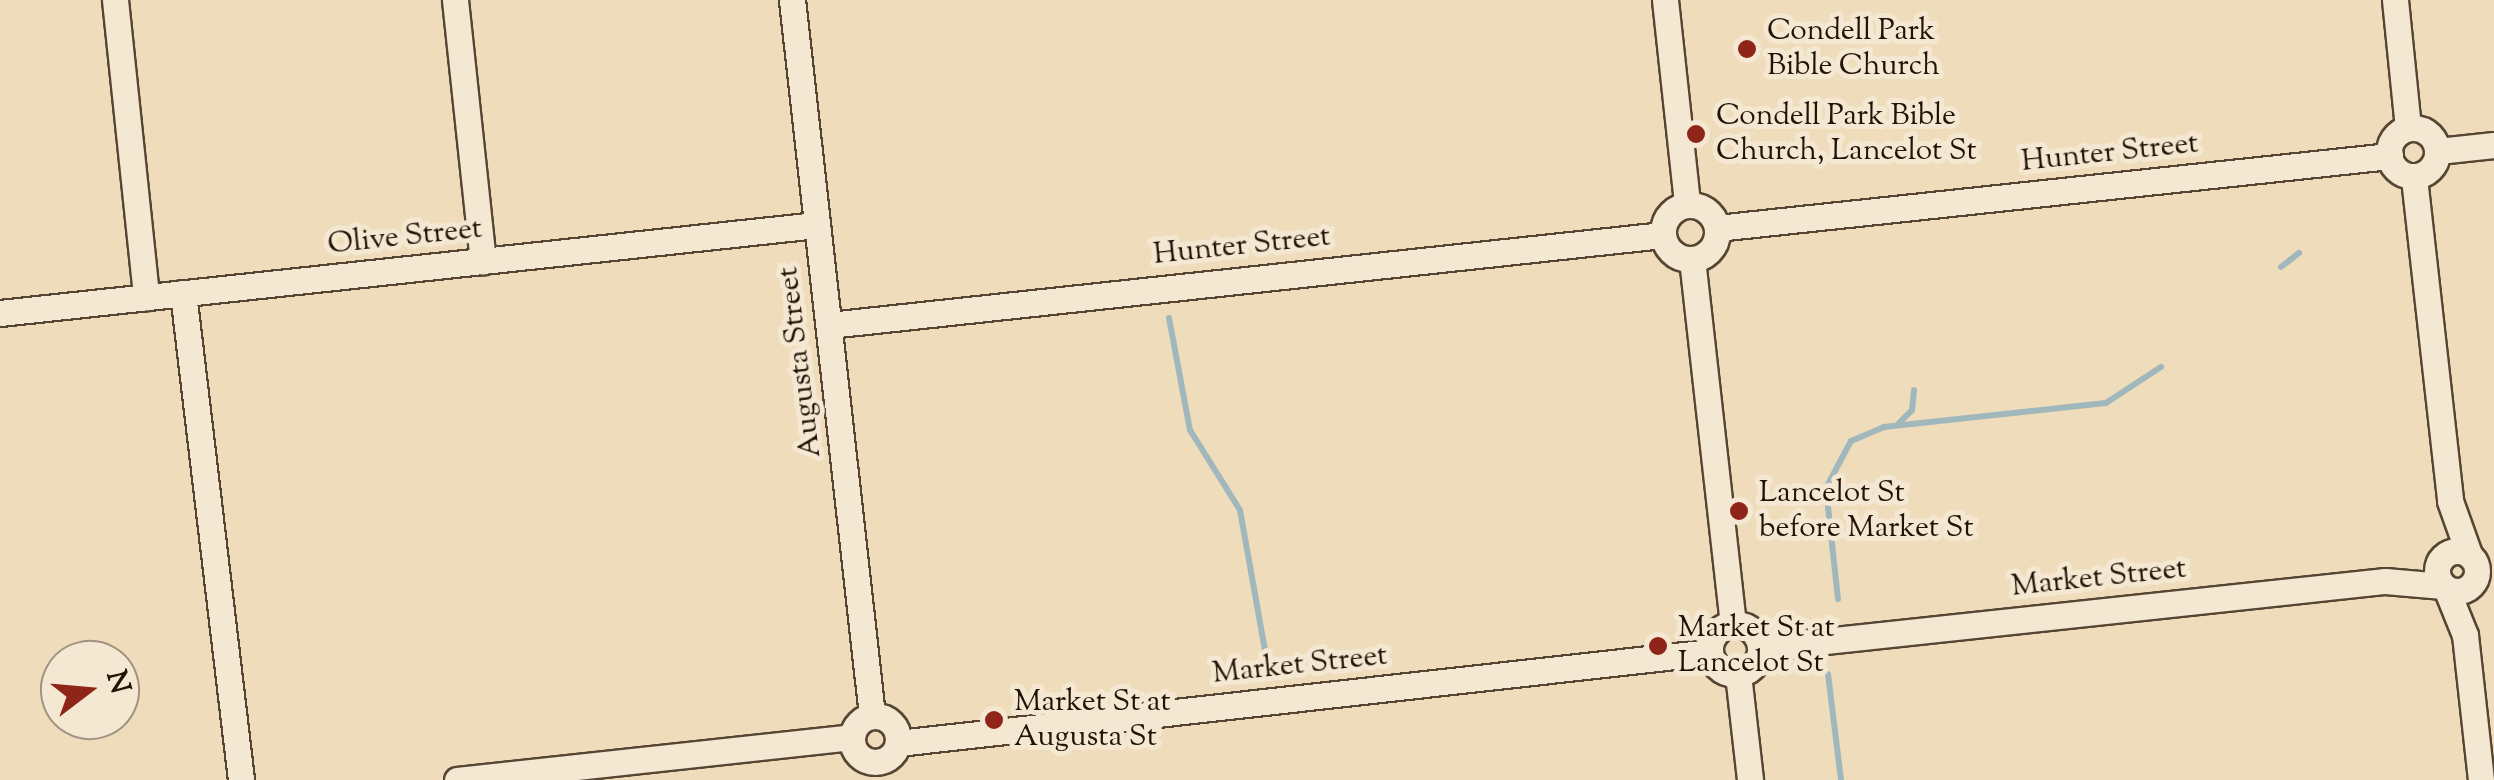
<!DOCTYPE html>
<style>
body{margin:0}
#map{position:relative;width:2494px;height:780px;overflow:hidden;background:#efdcbb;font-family:"Sorts Mill Goudy",serif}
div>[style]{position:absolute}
.stream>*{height:6px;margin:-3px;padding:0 3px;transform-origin:3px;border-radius:3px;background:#a0b8bc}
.roads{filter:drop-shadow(2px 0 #554532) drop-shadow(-2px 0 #554532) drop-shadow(0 2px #554532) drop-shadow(0 -2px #554532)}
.minor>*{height:25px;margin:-12.5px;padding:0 12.5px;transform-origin:12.5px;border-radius:12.5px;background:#f5e8d3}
.minor>.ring{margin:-12.5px;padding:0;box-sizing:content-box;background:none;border:25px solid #f5e8d3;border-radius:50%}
.dots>*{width:28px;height:28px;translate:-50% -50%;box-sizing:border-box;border:5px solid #f5e8d3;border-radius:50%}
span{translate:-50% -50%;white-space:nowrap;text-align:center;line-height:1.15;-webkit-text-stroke:10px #f5e8d3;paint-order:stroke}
.poi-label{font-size:30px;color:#221305}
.left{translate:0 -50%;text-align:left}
.street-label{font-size:30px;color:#221305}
.north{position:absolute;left:40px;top:640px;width:100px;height:100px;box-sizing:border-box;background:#f5e8d3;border:2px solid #a19381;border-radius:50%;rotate:74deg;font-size:28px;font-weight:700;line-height:40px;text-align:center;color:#221305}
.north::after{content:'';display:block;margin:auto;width:35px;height:45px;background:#8f2418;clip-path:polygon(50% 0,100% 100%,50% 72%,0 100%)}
</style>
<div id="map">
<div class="stream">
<i style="left:2281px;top:267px;width:23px;rotate:-38deg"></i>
<i style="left:1169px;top:318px;width:114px;rotate:79.4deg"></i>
<i style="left:1190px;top:430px;width:94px;rotate:58deg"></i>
<i style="left:1240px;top:510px;width:165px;rotate:79.9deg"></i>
<i style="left:1899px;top:423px;width:18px;rotate:-45deg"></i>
<i style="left:1912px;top:410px;width:20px;rotate:-84deg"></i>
<i style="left:1838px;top:599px;width:112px;rotate:-96.2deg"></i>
<i style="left:1826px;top:488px;width:53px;rotate:-62deg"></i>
<i style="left:1851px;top:441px;width:36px;rotate:-23deg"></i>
<i style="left:1884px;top:427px;width:223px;rotate:-6.2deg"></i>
<i style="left:2106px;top:403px;width:66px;rotate:-33.2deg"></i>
<i style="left:1828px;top:674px;width:107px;rotate:83deg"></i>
</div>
<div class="roads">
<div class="minor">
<i style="left:115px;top:0;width:299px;rotate:84deg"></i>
<i style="left:455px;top:0;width:263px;rotate:83.9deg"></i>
<i style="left:792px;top:0;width:720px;rotate:83.62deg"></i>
<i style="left:1665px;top:0;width:205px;rotate:83.8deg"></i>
<i style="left:2395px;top:0;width:128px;rotate:84.2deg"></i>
<i class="ring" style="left:2389px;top:128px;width:23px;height:23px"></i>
<i style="left:2438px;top:151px;width:56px;rotate:-6.1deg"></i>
<i style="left:2414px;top:178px;width:325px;rotate:83.6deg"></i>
<i style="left:2450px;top:501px;width:56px;rotate:70.3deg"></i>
<i class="ring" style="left:1663px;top:205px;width:29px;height:29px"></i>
<i style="left:1717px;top:228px;width:677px;rotate:-6.11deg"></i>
<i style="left:1692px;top:259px;width:367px;rotate:83.6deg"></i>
<i style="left:183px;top:293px;width:490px;rotate:83.2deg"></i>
<i style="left:0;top:313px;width:822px;rotate:-6.15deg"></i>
<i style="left:829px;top:325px;width:839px;rotate:-6.16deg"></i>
<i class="ring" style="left:2437px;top:551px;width:15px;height:15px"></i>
<i style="left:2446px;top:588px;width:51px;rotate:68deg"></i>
<i style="left:2465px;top:635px;width:146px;rotate:83.7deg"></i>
<i class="ring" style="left:1710px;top:624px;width:25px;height:25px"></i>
<i style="left:1760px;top:648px;width:629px;rotate:-6.12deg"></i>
<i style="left:2385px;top:581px;width:58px;rotate:4.9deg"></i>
<i style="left:1738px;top:674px;width:107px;rotate:83.5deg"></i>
<i class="ring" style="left:852px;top:716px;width:21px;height:21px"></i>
<i style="left:898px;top:743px;width:817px;rotate:-6.39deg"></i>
<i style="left:457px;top:780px;width:397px;rotate:-6.2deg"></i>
</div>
</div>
<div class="dots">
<i style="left:1747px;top:49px;background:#8f2418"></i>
<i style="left:1696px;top:134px;background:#8f2418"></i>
<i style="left:1739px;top:511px;background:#8f2418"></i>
<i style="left:1658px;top:646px;background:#8f2418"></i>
<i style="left:994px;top:720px;background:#8f2418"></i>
</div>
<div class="poi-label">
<span class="left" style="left:1767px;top:49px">Condell Park<br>Bible Church</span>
<span class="left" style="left:1716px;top:134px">Condell Park Bible<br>Church, Lancelot St</span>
<span class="left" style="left:1759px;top:511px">Lancelot St<br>before Market St</span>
<span class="left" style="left:1678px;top:646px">Market St at<br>Lancelot St</span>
<span class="left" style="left:1014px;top:720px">Market St at<br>Augusta St</span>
</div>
<div class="street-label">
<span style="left:2110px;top:154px;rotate:-6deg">Hunter Street</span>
<span style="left:405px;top:238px;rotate:-6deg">Olive Street</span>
<span style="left:1242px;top:247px;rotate:-6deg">Hunter Street</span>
<span style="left:801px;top:362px;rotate:-97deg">Augusta Street</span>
<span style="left:2099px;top:579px;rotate:-6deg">Market Street</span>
<span style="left:1300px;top:666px;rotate:-6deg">Market Street</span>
</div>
<div class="north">N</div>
</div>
